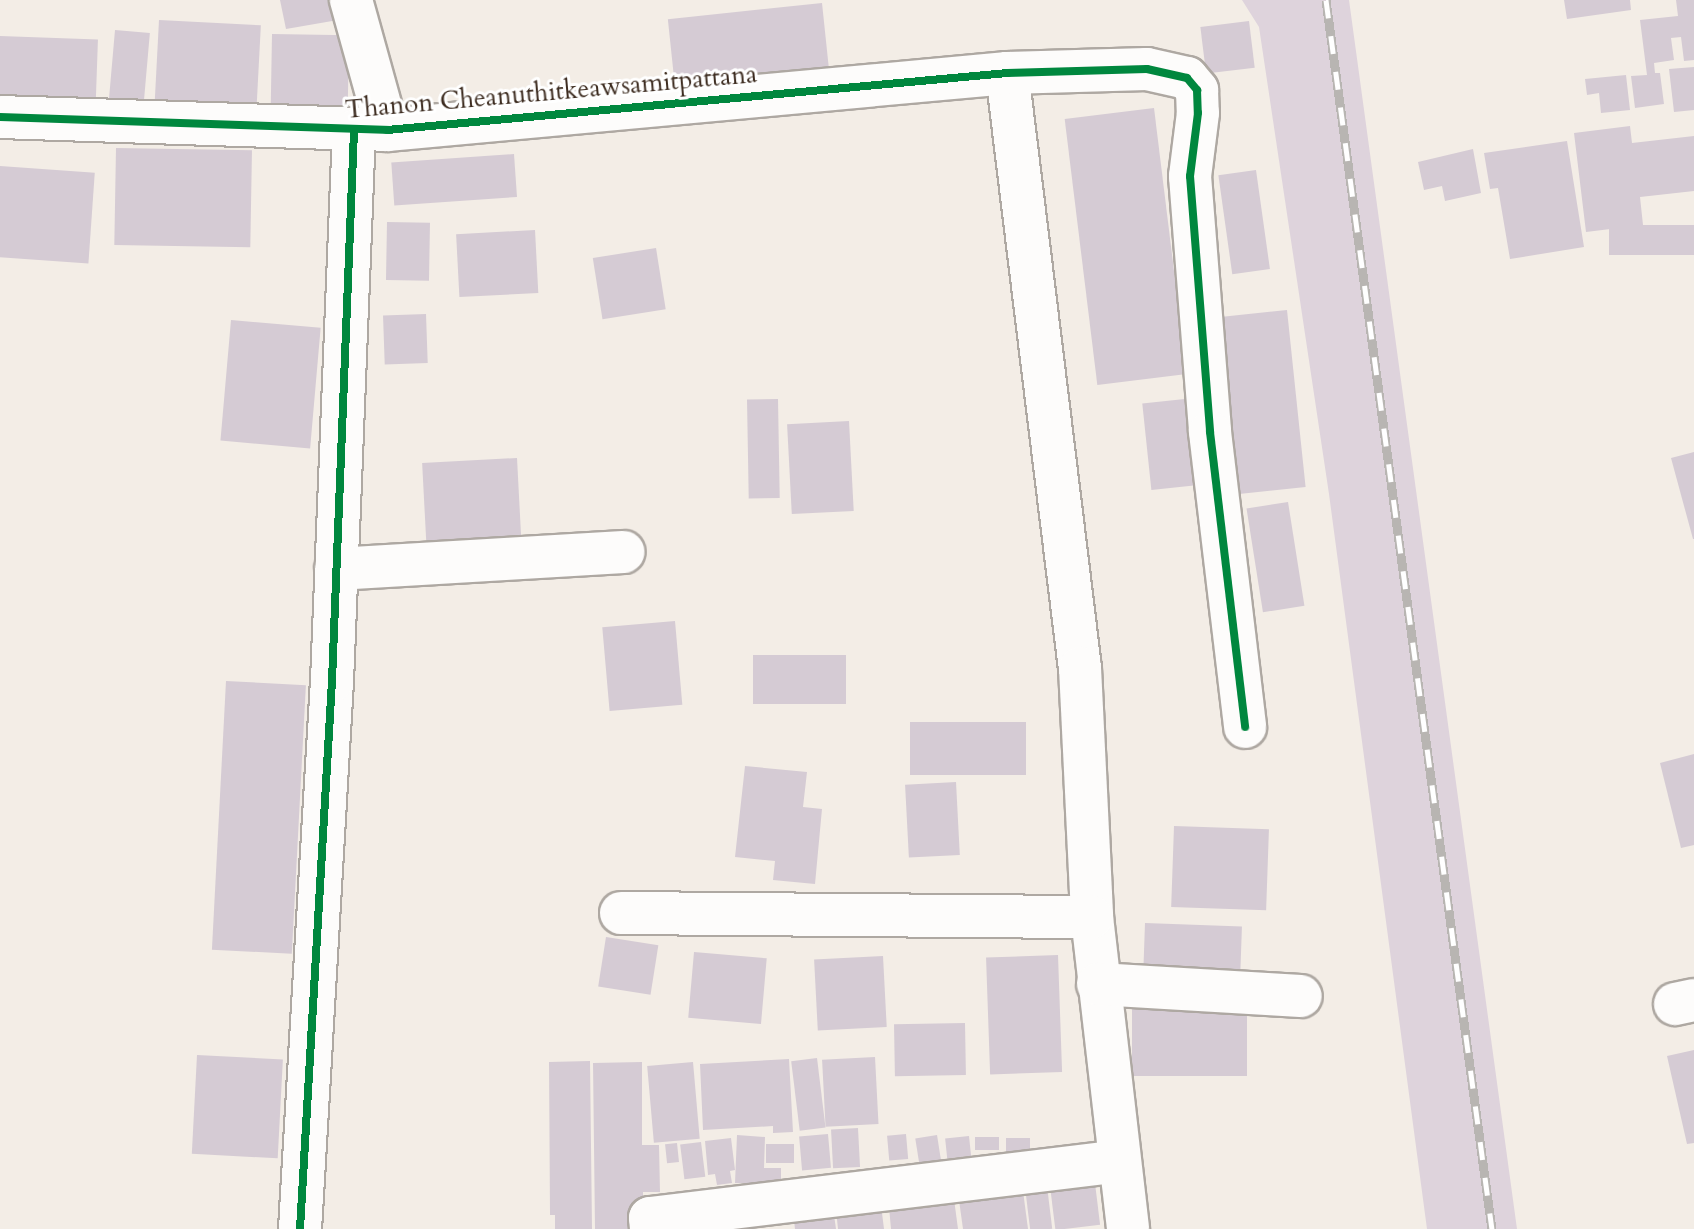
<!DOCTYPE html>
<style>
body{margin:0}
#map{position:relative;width:1694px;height:1229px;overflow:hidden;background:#f3ede6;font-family:Cardo,serif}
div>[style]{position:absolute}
.industrial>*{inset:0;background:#ded3dc}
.building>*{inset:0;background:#d5cbd4;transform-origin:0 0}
.roads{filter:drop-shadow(2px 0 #aea8a2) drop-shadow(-2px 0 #aea8a2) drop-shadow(0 2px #aea8a2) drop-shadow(0 -2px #aea8a2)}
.minor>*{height:42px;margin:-21px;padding:0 21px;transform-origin:21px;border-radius:21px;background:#fdfcfb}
.rail>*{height:9px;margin-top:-4.5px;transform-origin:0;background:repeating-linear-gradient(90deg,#fff 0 18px,#b8b5b2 0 36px);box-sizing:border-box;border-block:2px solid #b8b5b2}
.cycleway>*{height:8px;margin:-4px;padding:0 4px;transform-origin:4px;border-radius:4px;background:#00873e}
span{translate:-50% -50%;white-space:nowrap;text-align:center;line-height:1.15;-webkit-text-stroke:6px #fff;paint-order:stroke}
.street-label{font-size:26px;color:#3b2a1e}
</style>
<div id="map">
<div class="industrial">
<i style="clip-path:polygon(1242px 0,1349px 0,1517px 1229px,1427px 1229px,1329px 494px,1259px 27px)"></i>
</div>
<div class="building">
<i style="clip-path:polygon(280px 0,334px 0,338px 20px,286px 29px)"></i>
<i style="clip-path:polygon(1564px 0,1630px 0,1631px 10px,1567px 19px)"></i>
<i style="clip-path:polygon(1676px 0,1694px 0,1694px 60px,1684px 61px,1681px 37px,1671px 38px,1674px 60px,1654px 63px,1655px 73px,1660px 73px,1664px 104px,1635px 108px,1631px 76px,1647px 75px,1640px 20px,1678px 16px)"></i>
<i style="left:822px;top:3px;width:71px;height:155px;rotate:84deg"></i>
<i style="left:159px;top:20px;width:102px;height:84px;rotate:3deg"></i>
<i style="left:1249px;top:21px;width:47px;height:49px;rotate:83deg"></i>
<i style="left:115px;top:30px;width:35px;height:81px;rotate:5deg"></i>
<i style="left:272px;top:34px;width:77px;height:75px;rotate:1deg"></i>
<i style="left:0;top:36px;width:98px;height:66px;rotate:2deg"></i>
<i style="clip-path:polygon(1694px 67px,1694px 110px,1674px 112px,1669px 69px)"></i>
<i style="clip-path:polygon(1626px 75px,1630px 110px,1601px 113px,1599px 93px,1587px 95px,1585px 79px)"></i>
<i style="left:1154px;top:108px;width:268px;height:90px;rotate:83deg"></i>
<i style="clip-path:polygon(1630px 126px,1632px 143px,1694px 136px,1694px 191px,1640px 197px,1643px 225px,1586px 232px,1574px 133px)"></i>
<i style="clip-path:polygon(1567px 141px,1584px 247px,1510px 259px,1498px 188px,1490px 189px,1484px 153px)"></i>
<i style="left:116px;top:148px;width:136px;height:97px;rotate:1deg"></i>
<i style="clip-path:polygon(1473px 149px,1481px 193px,1445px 201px,1442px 186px,1424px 190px,1418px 162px)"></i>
<i style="left:514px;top:154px;width:43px;height:123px;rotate:86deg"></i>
<i style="left:0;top:166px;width:95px;height:91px;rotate:4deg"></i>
<i style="left:1256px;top:170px;width:100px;height:38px;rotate:82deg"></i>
<i style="left:387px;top:222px;width:43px;height:58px;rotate:1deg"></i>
<i style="left:1694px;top:225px;width:30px;height:85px;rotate:90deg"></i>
<i style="left:535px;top:230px;width:63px;height:79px;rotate:87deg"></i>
<i style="left:656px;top:248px;width:62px;height:64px;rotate:81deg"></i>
<i style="left:1287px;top:310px;width:178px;height:67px;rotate:84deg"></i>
<i style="left:426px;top:314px;width:49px;height:43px;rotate:88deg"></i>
<i style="left:231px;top:320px;width:90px;height:121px;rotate:5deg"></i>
<i style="left:1194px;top:398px;width:87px;height:52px;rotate:84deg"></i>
<i style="left:778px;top:399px;width:99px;height:31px;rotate:89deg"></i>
<i style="left:849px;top:421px;width:90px;height:62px;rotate:87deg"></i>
<i style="clip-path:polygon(1694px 452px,1694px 539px,1693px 539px,1671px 458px)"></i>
<i style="left:517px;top:458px;width:85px;height:95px;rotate:87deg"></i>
<i style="left:1288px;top:502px;width:105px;height:42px;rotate:81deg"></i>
<i style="left:675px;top:621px;width:84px;height:73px;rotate:85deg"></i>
<i style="left:753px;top:655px;width:93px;height:49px"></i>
<i style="left:226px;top:681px;width:80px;height:269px;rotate:3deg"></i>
<i style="left:910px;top:722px;width:116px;height:53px"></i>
<i style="clip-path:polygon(1694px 754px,1694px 845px,1681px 848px,1660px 763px)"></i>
<i style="clip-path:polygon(745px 766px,807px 772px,803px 807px,822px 809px,815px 884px,773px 880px,775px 861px,735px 857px)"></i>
<i style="left:956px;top:782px;width:73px;height:51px;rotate:87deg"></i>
<i style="left:1174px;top:826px;width:95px;height:81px;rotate:2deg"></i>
<i style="left:1145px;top:923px;width:97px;height:51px;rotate:2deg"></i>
<i style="left:606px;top:937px;width:53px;height:50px;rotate:9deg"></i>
<i style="left:694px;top:952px;width:73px;height:66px;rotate:5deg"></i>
<i style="left:1058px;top:955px;width:117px;height:72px;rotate:88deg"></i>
<i style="left:883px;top:956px;width:71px;height:69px;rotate:87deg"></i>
<i style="left:1132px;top:1004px;width:115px;height:72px"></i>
<i style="left:965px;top:1023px;width:52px;height:71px;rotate:89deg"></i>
<i style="clip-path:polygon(1694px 1050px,1694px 1143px,1687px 1144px,1667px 1056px)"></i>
<i style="left:197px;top:1055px;width:86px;height:99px;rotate:3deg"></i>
<i style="left:875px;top:1057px;width:67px;height:53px;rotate:87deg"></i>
<i style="left:817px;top:1058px;width:70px;height:26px;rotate:83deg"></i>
<i style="clip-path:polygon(789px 1059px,793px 1132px,773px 1133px,773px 1126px,703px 1130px,700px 1064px)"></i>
<i style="clip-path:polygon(590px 1061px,592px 1229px,555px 1229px,555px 1215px,550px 1215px,549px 1062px)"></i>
<i style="clip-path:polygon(642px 1062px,642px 1145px,659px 1145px,660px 1192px,643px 1192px,643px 1229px,595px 1229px,593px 1063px)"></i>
<i style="left:693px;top:1062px;width:77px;height:46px;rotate:85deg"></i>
<i style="left:858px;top:1128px;width:39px;height:27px;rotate:87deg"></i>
<i style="left:828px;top:1134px;width:34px;height:29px;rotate:85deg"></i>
<i style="left:906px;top:1134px;width:25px;height:19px;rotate:85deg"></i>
<i style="clip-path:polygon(737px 1135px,765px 1137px,764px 1168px,781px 1168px,781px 1185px,735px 1183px)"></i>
<i style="left:937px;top:1135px;width:26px;height:22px;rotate:81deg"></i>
<i style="left:969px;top:1136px;width:20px;height:24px;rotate:84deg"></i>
<i style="left:999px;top:1137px;width:13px;height:24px;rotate:90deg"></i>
<i style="clip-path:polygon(731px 1138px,735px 1170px,730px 1171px,732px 1183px,717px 1185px,715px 1174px,708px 1175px,705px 1141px)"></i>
<i style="left:1006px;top:1138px;width:24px;height:14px"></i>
<i style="left:701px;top:1142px;width:35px;height:21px;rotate:83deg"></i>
<i style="left:677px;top:1143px;width:19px;height:12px;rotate:84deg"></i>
<i style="left:794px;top:1144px;width:19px;height:28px;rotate:90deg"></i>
<i style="left:1094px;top:1175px;width:50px;height:45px;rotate:83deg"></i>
<i style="left:1047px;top:1186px;width:43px;height:22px;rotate:83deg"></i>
<i style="clip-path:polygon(1023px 1191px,1028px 1229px,963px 1229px,959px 1200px)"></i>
<i style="clip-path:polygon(954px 1199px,958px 1229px,891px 1229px,889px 1207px)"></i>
<i style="clip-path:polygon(881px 1205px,884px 1229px,838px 1229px,836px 1210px)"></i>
<i style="clip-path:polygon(834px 1215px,836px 1229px,795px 1229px,794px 1220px)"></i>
</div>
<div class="roads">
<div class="minor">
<i style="left:351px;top:0;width:135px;rotate:74.5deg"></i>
<i style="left:1007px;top:73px;width:599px;rotate:83.01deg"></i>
<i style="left:1080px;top:668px;width:249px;rotate:87.2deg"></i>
<i style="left:1092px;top:917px;width:314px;rotate:83.4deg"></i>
<i style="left:0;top:117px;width:387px;rotate:1.9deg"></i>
<i style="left:387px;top:130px;width:623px;rotate:-5.25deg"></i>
<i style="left:1007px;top:73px;width:140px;rotate:-1.6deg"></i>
<i style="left:1147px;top:69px;width:41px;rotate:12.7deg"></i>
<i style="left:1187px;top:78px;width:16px;rotate:50deg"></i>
<i style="left:1197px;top:90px;width:23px;rotate:88deg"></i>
<i style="left:1198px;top:113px;width:64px;rotate:97.2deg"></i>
<i style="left:1190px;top:176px;width:257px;rotate:85.5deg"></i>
<i style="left:1210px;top:432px;width:297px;rotate:83.2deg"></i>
<i style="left:336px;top:569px;width:288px;rotate:-3.4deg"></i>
<i style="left:621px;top:913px;width:471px;rotate:0.5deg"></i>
<i style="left:1098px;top:984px;width:203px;rotate:3.4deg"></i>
<i style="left:1675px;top:1004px;width:19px;rotate:-12deg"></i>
<i style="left:300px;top:1229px;width:549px;rotate:-86.66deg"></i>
<i style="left:332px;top:681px;width:551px;rotate:-87.71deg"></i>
<i style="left:651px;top:1229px;width:11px;rotate:-95deg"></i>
<i style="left:650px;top:1218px;width:471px;rotate:-6.9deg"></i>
</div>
</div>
<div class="rail">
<i style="left:1326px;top:0;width:1240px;rotate:82.31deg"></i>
</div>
<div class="cycleway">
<i style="left:0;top:117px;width:387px;rotate:1.9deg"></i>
<i style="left:387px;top:130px;width:623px;rotate:-5.25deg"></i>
<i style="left:1007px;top:73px;width:140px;rotate:-1.6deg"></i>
<i style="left:1147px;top:69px;width:41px;rotate:12.7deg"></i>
<i style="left:1187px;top:78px;width:16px;rotate:50deg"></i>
<i style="left:1197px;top:90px;width:23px;rotate:88deg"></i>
<i style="left:1198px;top:113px;width:64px;rotate:97.2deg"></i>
<i style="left:1190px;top:176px;width:257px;rotate:85.5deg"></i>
<i style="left:1210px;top:432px;width:297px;rotate:83.2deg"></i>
<i style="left:300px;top:1229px;width:549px;rotate:-86.66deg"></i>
<i style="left:332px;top:681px;width:551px;rotate:-87.71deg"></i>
</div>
<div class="street-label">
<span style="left:551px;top:92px;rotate:-5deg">Thanon Cheanuthitkeawsamitpattana</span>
</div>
</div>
